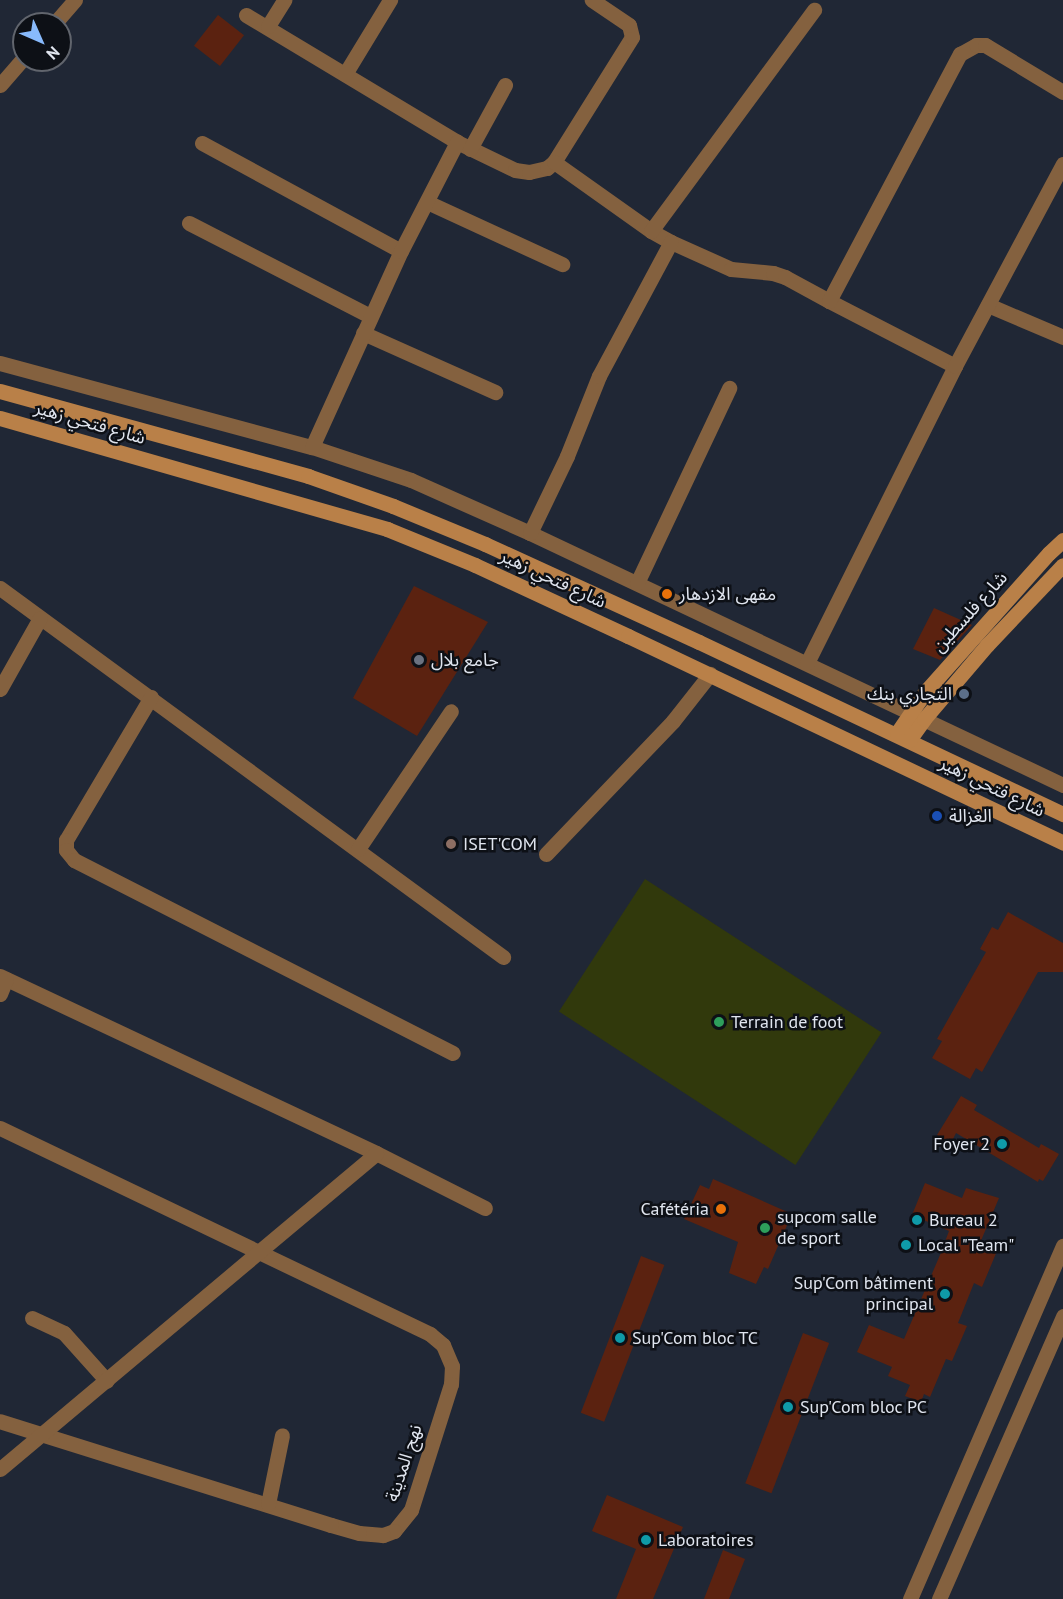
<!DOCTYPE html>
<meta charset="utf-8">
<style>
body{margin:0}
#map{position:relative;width:1063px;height:1599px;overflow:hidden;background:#202735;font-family:"PT Sans","Noto Sans Arabic",sans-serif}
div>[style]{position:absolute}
.green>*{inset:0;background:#31390c;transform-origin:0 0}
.building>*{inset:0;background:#5b2210;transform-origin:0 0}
.street>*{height:15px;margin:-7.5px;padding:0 7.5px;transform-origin:7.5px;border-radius:7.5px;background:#84613f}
.secondary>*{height:15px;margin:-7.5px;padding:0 7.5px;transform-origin:7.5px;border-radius:7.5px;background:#b98048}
.dots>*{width:16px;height:16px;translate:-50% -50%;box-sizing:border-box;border:3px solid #0d1016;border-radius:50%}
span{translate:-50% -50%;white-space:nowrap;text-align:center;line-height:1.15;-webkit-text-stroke:5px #0d1016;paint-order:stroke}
.street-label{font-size:18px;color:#e0e5ef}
.poi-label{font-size:18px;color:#e0e5ef}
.left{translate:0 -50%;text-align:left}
.right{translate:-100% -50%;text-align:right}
.north{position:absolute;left:12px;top:12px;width:60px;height:60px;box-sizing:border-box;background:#0d1016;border:2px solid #61656d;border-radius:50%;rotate:135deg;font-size:16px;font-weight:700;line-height:24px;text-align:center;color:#e0e5ef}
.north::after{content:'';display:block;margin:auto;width:21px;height:27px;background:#88bafc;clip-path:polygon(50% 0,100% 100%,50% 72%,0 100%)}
</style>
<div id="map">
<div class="green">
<i style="left:645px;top:879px;width:282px;height:158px;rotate:33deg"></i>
</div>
<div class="building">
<i style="left:218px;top:15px;width:33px;height:39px;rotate:38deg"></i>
<i style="clip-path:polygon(414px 586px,488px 622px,417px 736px,353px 698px)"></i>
<i style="clip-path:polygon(934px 608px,972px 625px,940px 660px,913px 649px)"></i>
<i style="clip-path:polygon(1008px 912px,1063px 943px,1063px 972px,1038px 972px,982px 1072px,976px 1068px,970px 1079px,932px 1058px,942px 1041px,937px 1039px,986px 952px,980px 949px,992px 927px,998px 930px)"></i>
<i style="clip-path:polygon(961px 1096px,977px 1105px,974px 1110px,1039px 1148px,1041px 1144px,1059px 1154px,1043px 1181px,1039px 1179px,1038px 1182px,956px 1133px,951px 1143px,937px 1135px)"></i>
<i style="clip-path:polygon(713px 1179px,792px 1214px,768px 1269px,764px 1267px,756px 1284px,729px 1273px,738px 1242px,684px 1219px,700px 1185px,709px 1189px)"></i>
<i style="clip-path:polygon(925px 1183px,962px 1198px,966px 1188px,999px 1198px,980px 1243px,997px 1251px,982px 1287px,974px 1283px,958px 1323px,967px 1326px,952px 1361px,946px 1359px,930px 1397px,924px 1394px,921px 1402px,905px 1396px,910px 1385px,888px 1376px,892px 1367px,857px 1352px,869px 1325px,904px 1339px,940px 1255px,949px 1231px,912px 1215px)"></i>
<i style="left:641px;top:1256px;width:25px;height:168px;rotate:21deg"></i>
<i style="left:803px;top:1333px;width:28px;height:161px;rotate:21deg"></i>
<i style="clip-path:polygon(607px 1495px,683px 1527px,653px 1599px,616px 1599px,636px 1549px,592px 1531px)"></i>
<i style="clip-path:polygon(723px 1550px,745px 1559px,729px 1599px,704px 1599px)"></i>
</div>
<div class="street">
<i style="left:246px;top:15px;width:246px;rotate:31deg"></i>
<i style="left:457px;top:142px;width:64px;rotate:25.8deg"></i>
<i style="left:515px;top:170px;width:14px;rotate:8deg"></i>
<i style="left:529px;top:172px;width:18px;rotate:-13deg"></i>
<i style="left:547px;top:168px;width:9px;rotate:-41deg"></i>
<i style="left:554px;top:162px;width:147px;rotate:-58deg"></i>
<i style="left:632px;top:37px;width:12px;rotate:-104deg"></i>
<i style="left:629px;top:25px;width:45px;rotate:-146deg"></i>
<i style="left:54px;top:24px;width:32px;rotate:-49deg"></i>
<i style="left:268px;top:26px;width:31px;rotate:-58deg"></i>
<i style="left:345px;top:74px;width:87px;rotate:-58.7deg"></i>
<i style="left:0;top:85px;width:37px;rotate:-49deg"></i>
<i style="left:202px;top:143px;width:226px;rotate:28.5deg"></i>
<i style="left:470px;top:149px;width:73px;rotate:-61.3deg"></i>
<i style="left:554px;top:162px;width:119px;rotate:35.4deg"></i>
<i style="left:651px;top:231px;width:23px;rotate:29deg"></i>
<i style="left:671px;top:242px;width:66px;rotate:24.2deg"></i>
<i style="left:731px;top:269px;width:42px;rotate:5.4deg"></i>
<i style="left:773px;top:273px;width:13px;rotate:18deg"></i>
<i style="left:785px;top:277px;width:50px;rotate:28.6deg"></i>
<i style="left:427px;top:202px;width:149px;rotate:24.7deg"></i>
<i style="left:189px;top:223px;width:203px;rotate:27.2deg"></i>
<i style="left:651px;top:231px;width:275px;rotate:-53.6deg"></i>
<i style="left:988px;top:305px;width:82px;rotate:23.1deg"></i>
<i style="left:363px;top:333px;width:145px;rotate:24.1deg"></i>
<i style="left:0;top:363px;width:323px;rotate:15.1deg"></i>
<i style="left:312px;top:447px;width:104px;rotate:18.4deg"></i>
<i style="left:411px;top:480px;width:130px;rotate:24deg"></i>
<i style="left:530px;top:533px;width:590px;rotate:25.3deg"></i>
<i style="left:955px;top:366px;width:142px;rotate:-152.7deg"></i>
<i style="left:829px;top:301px;width:280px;rotate:-62.1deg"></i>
<i style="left:960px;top:54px;width:18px;rotate:-29deg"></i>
<i style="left:976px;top:45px;width:9px"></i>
<i style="left:985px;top:45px;width:91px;rotate:31.1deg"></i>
<i style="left:312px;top:447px;width:215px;rotate:-65.6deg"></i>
<i style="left:401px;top:251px;width:123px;rotate:-62.8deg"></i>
<i style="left:530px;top:533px;width:85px;rotate:-64.3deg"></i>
<i style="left:567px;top:456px;width:86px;rotate:-68.2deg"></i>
<i style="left:599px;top:376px;width:152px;rotate:-61.8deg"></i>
<i style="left:637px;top:583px;width:216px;rotate:-64.7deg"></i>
<i style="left:0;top:588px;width:624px;rotate:36.26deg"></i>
<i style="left:807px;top:663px;width:332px;rotate:-63.5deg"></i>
<i style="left:955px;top:366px;width:229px;rotate:-61.9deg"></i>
<i style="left:0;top:689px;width:81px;rotate:-60.6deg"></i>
<i style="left:151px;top:697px;width:166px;rotate:120.7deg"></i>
<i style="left:66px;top:840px;width:10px;rotate:90deg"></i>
<i style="left:66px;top:850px;width:13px;rotate:51deg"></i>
<i style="left:74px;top:860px;width:425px;rotate:27deg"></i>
<i style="left:358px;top:849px;width:166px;rotate:-56deg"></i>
<i style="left:546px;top:854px;width:184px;rotate:-46.3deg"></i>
<i style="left:673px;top:721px;width:60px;rotate:-51.8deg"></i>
<i style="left:0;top:976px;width:416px;rotate:25.2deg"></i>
<i style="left:376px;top:1153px;width:122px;rotate:26.8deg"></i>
<i style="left:0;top:994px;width:16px;rotate:-68deg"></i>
<i style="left:0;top:1128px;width:477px;rotate:25.6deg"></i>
<i style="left:430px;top:1334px;width:17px;rotate:40deg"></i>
<i style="left:443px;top:1345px;width:23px;rotate:67deg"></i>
<i style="left:452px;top:1366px;width:18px;rotate:93deg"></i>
<i style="left:451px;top:1384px;width:132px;rotate:107.6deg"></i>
<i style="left:411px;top:1510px;width:27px;rotate:129deg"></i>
<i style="left:394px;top:1531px;width:12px;rotate:160deg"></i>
<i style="left:383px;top:1535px;width:24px;rotate:-175deg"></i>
<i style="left:359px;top:1533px;width:29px;rotate:-164deg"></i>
<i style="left:331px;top:1525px;width:347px;rotate:-162.6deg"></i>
<i style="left:32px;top:1318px;width:35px;rotate:25deg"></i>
<i style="left:64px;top:1333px;width:64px;rotate:48.1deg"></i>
<i style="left:0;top:1469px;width:491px;rotate:-40deg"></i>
<i style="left:268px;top:1504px;width:70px;rotate:-78.5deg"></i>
<i style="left:910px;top:1599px;width:385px;rotate:-66.6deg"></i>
<i style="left:939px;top:1599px;width:309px;rotate:-66.3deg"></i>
</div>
<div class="secondary">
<i style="left:0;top:391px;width:320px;rotate:15.4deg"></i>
<i style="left:308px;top:476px;width:90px;rotate:19.4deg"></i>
<i style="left:393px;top:506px;width:100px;rotate:22.4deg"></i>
<i style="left:485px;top:544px;width:235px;rotate:24.6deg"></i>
<i style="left:699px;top:642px;width:403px;rotate:25.3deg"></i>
<i style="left:0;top:418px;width:403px;rotate:16deg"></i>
<i style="left:387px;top:529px;width:95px;rotate:22.2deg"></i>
<i style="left:475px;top:565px;width:169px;rotate:24.9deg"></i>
<i style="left:628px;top:636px;width:482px;rotate:25.4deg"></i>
<i style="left:897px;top:733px;width:50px;rotate:-55.7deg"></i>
<i style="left:925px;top:692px;width:186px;rotate:-48.3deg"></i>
<i style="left:1049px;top:553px;width:19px;rotate:-43deg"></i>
<i style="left:909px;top:740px;width:26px;rotate:-54deg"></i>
<i style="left:924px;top:719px;width:97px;rotate:-49.6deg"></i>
<i style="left:987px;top:645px;width:110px;rotate:-46.5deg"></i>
</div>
<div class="dots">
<i style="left:667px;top:594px;background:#e8710a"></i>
<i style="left:419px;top:660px;background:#6b7280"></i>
<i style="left:964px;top:694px;background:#5c6f8a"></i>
<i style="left:937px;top:816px;background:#1a4fb4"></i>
<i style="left:451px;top:844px;background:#8d6e63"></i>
<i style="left:719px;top:1022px;background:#2e9e5b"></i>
<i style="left:1002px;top:1144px;background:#0f9aa8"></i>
<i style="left:721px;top:1209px;background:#e8710a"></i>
<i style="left:917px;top:1220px;background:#0f9aa8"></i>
<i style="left:765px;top:1228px;background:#2e9e5b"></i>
<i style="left:906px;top:1245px;background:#0f9aa8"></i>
<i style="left:945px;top:1294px;background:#0f9aa8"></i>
<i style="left:620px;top:1338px;background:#0f9aa8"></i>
<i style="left:788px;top:1407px;background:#0f9aa8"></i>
<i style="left:646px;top:1540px;background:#0f9aa8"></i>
</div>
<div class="street-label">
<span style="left:90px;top:423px;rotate:16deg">شارع فتحي زهير</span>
<span style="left:553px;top:579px;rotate:25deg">شارع فتحي زهير</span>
<span style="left:970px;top:612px;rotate:-48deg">شارع فلسطين</span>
<span style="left:992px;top:787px;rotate:26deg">شارع فتحي زهير</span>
<span style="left:404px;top:1463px;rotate:-72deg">نهج المدينة</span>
</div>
<div class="poi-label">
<span class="left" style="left:679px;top:594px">مقهى الازدهار</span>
<span class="left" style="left:431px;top:660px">جامع بلال</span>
<span class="right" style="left:952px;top:694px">التجاري بنك</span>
<span class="left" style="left:949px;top:816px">الغزالة</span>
<span class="left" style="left:463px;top:844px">ISET'COM</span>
<span class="left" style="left:731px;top:1022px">Terrain de foot</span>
<span class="right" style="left:990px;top:1144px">Foyer 2</span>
<span class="right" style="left:709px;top:1209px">Cafétéria</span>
<span class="left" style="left:777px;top:1228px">supcom salle<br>de sport</span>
<span class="left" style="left:929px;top:1220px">Bureau 2</span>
<span class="left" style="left:918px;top:1245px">Local "Team"</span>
<span class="right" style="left:933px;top:1294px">Sup'Com bâtiment<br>principal</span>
<span class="left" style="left:632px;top:1338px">Sup'Com bloc TC</span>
<span class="left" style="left:800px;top:1407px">Sup'Com bloc PC</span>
<span class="left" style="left:658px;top:1540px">Laboratoires</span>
</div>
<div class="north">N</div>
</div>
